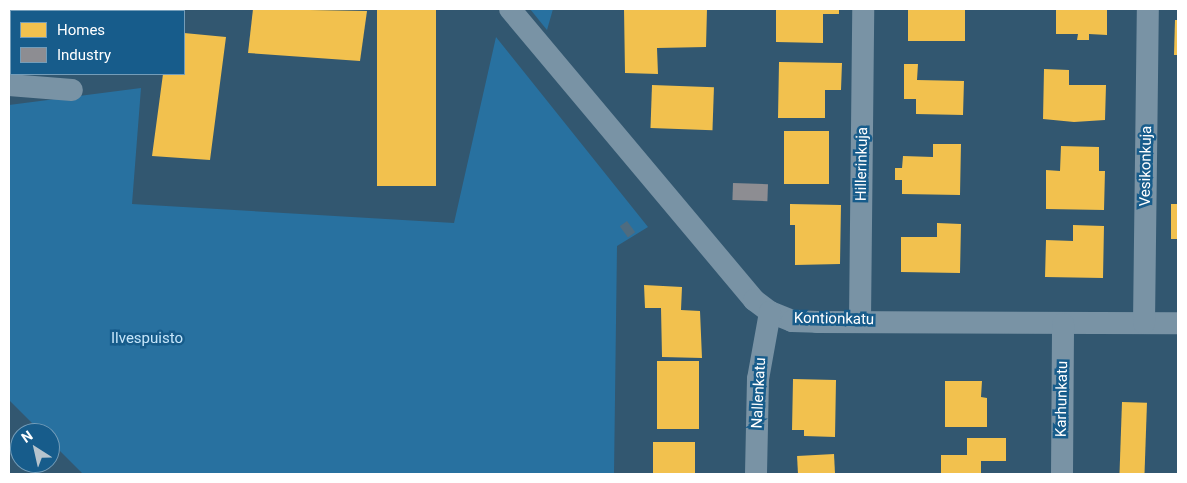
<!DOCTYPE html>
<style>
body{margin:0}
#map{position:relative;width:1187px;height:483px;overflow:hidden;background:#325770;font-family:Roboto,sans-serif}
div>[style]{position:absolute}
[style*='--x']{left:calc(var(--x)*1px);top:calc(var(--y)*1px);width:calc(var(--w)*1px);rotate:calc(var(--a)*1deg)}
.green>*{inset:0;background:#2871a0}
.homes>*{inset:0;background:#f2c14e;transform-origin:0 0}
.industry>*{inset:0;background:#8d8d92;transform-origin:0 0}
.building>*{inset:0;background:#4e6c80;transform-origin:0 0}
.minor>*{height:22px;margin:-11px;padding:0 11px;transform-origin:11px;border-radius:11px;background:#7993a5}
span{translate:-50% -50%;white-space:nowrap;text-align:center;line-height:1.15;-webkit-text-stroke:5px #175c8b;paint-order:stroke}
.street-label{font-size:15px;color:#fff}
.park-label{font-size:15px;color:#c6e6fa}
.frame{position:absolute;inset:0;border:10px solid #fff;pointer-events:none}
.legend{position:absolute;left:10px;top:10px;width:175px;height:65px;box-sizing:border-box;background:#175c8b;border:1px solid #749db9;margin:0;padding:6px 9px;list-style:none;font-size:15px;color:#fff}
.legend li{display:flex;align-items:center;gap:10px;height:25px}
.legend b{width:25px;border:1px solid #749db9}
.north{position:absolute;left:10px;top:423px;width:50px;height:50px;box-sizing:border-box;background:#175c8b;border:1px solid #749db9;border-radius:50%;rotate:325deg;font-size:14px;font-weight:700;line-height:20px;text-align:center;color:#fff}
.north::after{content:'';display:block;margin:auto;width:18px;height:22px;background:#b7c4cd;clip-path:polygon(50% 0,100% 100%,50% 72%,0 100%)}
</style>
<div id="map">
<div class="green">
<div style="clip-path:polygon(530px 9px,553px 9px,547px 30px)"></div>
<div style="clip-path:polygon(496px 37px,648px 227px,617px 246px,614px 474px,83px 474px,50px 441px,50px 433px,42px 433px,9px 400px,9px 105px,141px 88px,132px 204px,454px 223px)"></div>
</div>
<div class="homes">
<div style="clip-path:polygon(253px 9px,367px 11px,360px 61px,248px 53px)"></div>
<div style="left:377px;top:9px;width:59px;height:177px"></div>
<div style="clip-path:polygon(624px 9px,707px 9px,706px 47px,657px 48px,658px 74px,625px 73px)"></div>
<div style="clip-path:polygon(776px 9px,839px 9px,839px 14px,823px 14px,823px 43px,776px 42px)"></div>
<div style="left:908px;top:9px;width:57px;height:32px"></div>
<div style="clip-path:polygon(1056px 9px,1107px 9px,1107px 35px,1089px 34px,1089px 40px,1077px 40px,1078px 34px,1056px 34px)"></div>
<div style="clip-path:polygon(1175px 20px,1178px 20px,1178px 55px,1174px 55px)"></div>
<div style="clip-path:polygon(184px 33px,226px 37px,210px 160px,152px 156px,163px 74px,184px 74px)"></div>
<div style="clip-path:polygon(779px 62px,842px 63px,841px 90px,825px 90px,825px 118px,778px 118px)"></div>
<div style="clip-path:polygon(904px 64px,918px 64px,917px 80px,964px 81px,963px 115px,916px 114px,916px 99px,904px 99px)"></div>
<div style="clip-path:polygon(1044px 69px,1069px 70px,1069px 85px,1106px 85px,1105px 120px,1074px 122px,1043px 119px)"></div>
<div style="left:652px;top:85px;width:62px;height:43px;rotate:2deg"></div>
<div style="left:784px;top:131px;width:45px;height:53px"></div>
<div style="clip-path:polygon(933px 144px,961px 144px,960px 195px,902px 194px,902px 180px,895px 180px,895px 168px,902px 168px,903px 156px,933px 157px)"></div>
<div style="clip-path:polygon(1061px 146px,1099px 147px,1099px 171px,1105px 171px,1104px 210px,1046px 209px,1046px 170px,1060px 171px)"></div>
<div style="clip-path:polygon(790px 204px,841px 205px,840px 264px,795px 265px,795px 225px,790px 225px)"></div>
<div style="left:1171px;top:204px;width:7px;height:35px"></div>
<div style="clip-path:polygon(937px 223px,961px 224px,960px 273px,901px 272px,901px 237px,937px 237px)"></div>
<div style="clip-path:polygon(1073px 225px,1104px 226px,1103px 278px,1045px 277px,1046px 240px,1073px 241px)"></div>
<div style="clip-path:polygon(644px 285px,682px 287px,681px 310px,700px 311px,702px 358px,662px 357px,661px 308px,645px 308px)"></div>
<div style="left:657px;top:361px;width:42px;height:68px"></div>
<div style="clip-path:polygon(793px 379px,836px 380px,835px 437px,804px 436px,804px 430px,792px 430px)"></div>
<div style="clip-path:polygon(945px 381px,982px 381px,981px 397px,987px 398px,987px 427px,945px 427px)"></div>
<div style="left:1122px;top:402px;width:25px;height:72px;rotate:2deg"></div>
<div style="clip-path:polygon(967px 438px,1006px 438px,1006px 461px,981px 461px,981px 474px,941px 474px,941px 455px,967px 455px)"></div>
<div style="left:653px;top:442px;width:42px;height:32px"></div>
<div style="left:834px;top:454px;width:20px;height:37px;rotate:87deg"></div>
</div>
<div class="industry">
<div style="left:733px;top:183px;width:35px;height:17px;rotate:2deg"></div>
</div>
<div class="building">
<div style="left:627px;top:221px;width:14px;height:9px;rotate:54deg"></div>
</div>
<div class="minor">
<div style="--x:510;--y:9;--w:380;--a:50"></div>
<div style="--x:754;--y:300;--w:20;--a:37"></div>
<div style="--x:770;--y:312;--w:24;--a:22"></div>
<div style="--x:792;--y:321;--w:25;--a:2"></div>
<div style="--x:817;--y:322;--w:361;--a:0.2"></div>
<div style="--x:9;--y:85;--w:63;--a:4.5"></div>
<div style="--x:860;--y:320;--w:311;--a:-89.4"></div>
<div style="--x:1144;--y:323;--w:314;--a:-89.3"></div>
<div style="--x:756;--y:474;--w:95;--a:-88.8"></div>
<div style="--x:758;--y:379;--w:68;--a:-79.8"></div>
<div style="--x:1062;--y:474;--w:150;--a:-89.6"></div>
</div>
<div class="street-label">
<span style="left:862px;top:164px;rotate:-89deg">Hillerinkuja</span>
<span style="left:1146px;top:166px;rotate:-89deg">Vesikonkuja</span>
<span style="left:834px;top:319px;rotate:1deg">Kontionkatu</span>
<span style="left:759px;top:393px;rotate:-87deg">Nallenkatu</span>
<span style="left:1062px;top:399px;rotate:-89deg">Karhunkatu</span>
</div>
<div class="park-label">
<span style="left:147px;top:339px">Ilvespuisto</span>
</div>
<div class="frame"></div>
<ul class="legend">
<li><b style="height:14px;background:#f2c14e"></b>Homes</li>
<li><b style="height:14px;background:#8d8d92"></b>Industry</li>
</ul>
<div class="north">N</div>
</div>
